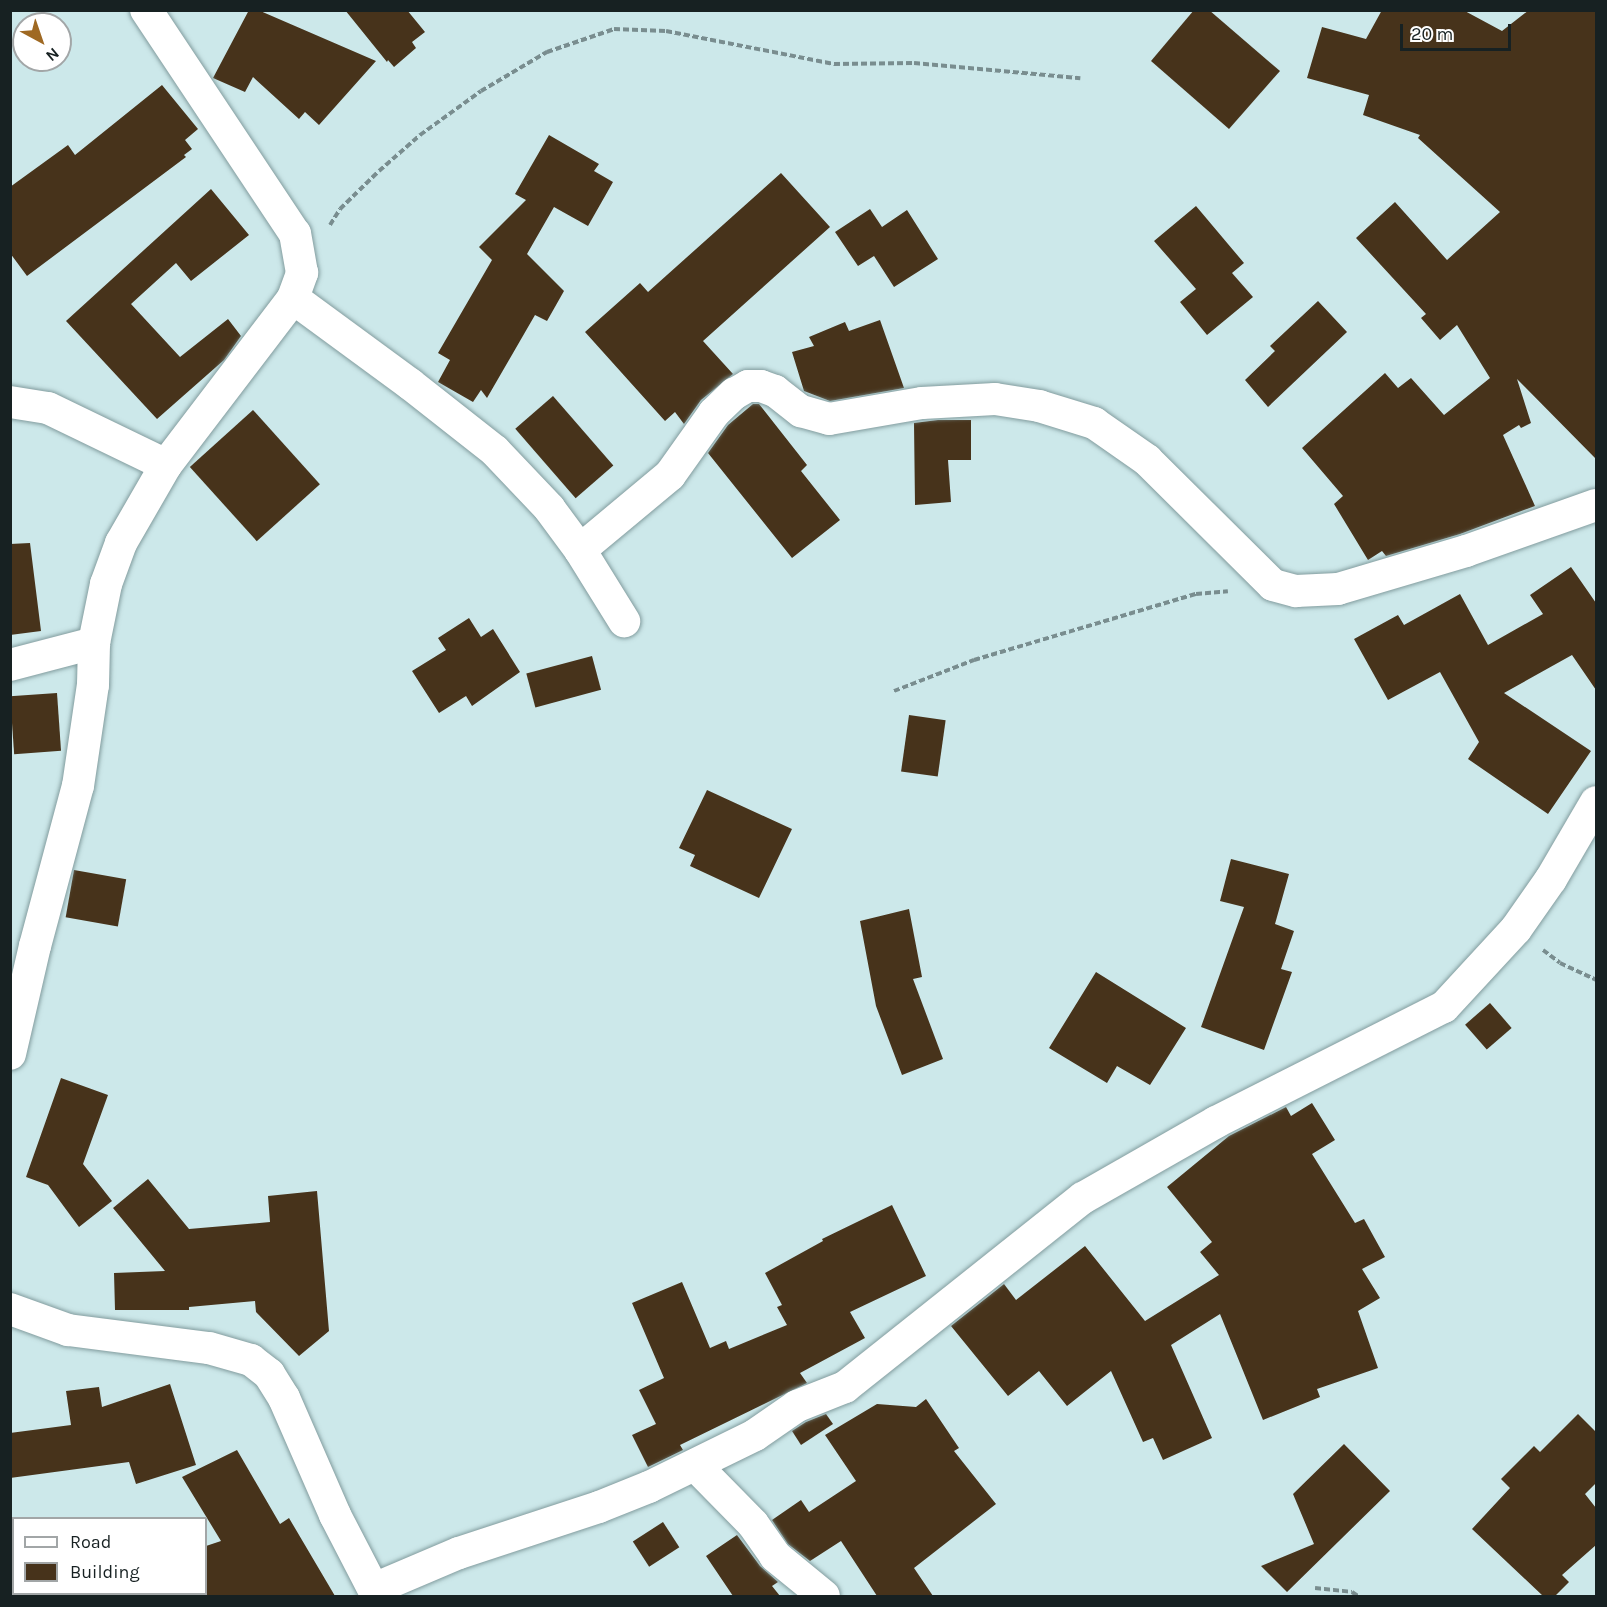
<!DOCTYPE html>
<style>
body{margin:0}
#map{position:relative;width:1607px;height:1607px;overflow:hidden;background:#cce8ea;font-family:Karla,sans-serif}
div>[style]{position:absolute}
[style*='--x']{left:calc(var(--x)*1px);top:calc(var(--y)*1px);width:calc(var(--w)*1px);rotate:calc(var(--a)*1deg)}
.building>*{inset:0;background:#47331b;transform-origin:0 0}
.path>*{height:4px;margin-top:-2px;transform-origin:0;background:repeating-linear-gradient(90deg,#798d8f 0 6px,transparent 0 9px)}
.roads{filter:drop-shadow(0 0 2px #829c9e) drop-shadow(0 0 2px #829c9e)}
.street>*{height:32px;margin:-16px;padding:0 16px;transform-origin:16px;border-radius:16px;background:#fff}
span{translate:-50% -50%;white-space:nowrap;text-align:center;line-height:1.15;-webkit-text-stroke:6px #fff;paint-order:stroke}
.frame{position:absolute;inset:0;border:12px solid #172122;pointer-events:none}
.legend{position:absolute;left:12px;top:1517px;width:195px;height:78px;box-sizing:border-box;background:#fff;border:2px solid #a2a6a7;margin:0;padding:8px 10px;list-style:none;font-size:18px;color:#172122}
.legend li{display:flex;align-items:center;gap:12px;height:30px}
.legend b{width:30px;border:2px solid #a2a6a7}
.north{position:absolute;left:12px;top:12px;width:60px;height:60px;box-sizing:border-box;background:#fff;border:2px solid #a2a6a7;border-radius:50%;rotate:140deg;font-size:16px;font-weight:700;line-height:24px;text-align:center;color:#172122}
.north::after{content:'';display:block;margin:auto;width:21px;height:27px;background:#9f6923;clip-path:polygon(50% 0,100% 100%,50% 72%,0 100%)}
.scale{position:absolute;left:1400px;top:24px;width:111px;height:27px;box-sizing:border-box;border:3px solid #172122;border-top:0;padding-left:8px;font-size:18px;line-height:21px;white-space:nowrap;color:#172122;-webkit-text-stroke:4px #fff;paint-order:stroke}
</style>
<div id="map">
<div class="building">
<div style="clip-path:polygon(249px 10px,258px 10px,376px 61px,319px 125px,305px 112px,299px 119px,253px 77px,245px 92px,213px 78px)"></div>
<div style="clip-path:polygon(345px 10px,407px 10px,425px 32px,412px 42px,416px 48px,394px 67px,388px 60px,387px 62px)"></div>
<div style="clip-path:polygon(1194px 10px,1209px 10px,1280px 71px,1229px 129px,1151px 61px)"></div>
<div style="clip-path:polygon(1382px 10px,1463px 10px,1502px 31px,1529px 10px,1596px 10px,1596px 459px,1517px 379px,1531px 423px,1521px 428px,1519px 425px,1503px 435px,1535px 506px,1460px 534px,1386px 556px,1382px 551px,1368px 560px,1334px 504px,1343px 496px,1302px 448px,1385px 373px,1398px 388px,1411px 378px,1444px 415px,1490px 378px,1457px 325px,1440px 340px,1421px 318px,1426px 314px,1356px 238px,1395px 202px,1447px 260px,1500px 212px,1418px 138px,1420px 135px,1363px 115px,1369px 95px,1307px 78px,1322px 27px,1366px 39px)"></div>
<div style="clip-path:polygon(162px 85px,198px 129px,185px 140px,192px 149px,184px 155px,186px 157px,27px 276px,10px 253px,10px 187px,68px 145px,75px 155px)"></div>
<div style="clip-path:polygon(549px 135px,599px 164px,594px 171px,613px 182px,588px 226px,554px 207px,527px 254px,564px 291px,547px 321px,535px 315px,487px 398px,481px 390px,473px 402px,438px 382px,450px 360px,438px 353px,492px 260px,479px 247px,526px 200px,515px 194px)"></div>
<div style="clip-path:polygon(781px 173px,830px 227px,703px 341px,733px 374px,701px 400px,684px 424px,675px 412px,665px 421px,585px 332px,640px 283px,648px 292px)"></div>
<div style="clip-path:polygon(211px 189px,249px 235px,191px 281px,176px 263px,131px 304px,180px 357px,228px 319px,241px 336px,224px 360px,157px 419px,66px 321px)"></div>
<div style="clip-path:polygon(1196px 206px,1244px 263px,1232px 273px,1253px 297px,1207px 335px,1180px 302px,1196px 289px,1154px 241px)"></div>
<div style="clip-path:polygon(870px 209px,882px 227px,907px 210px,938px 259px,894px 287px,874px 256px,858px 266px,835px 232px)"></div>
<div style="clip-path:polygon(1318px 301px,1347px 332px,1268px 407px,1245px 380px,1275px 351px,1270px 346px)"></div>
<div style="clip-path:polygon(880px 320px,904px 388px,830px 401px,804px 391px,792px 352px,814px 346px,809px 337px,845px 322px,849px 331px)"></div>
<div style="left:553px;top:396px;width:92px;height:50px;rotate:49deg"></div>
<div style="clip-path:polygon(753px 404px,759px 404px,807px 465px,801px 471px,840px 520px,792px 558px,708px 453px,728px 425px)"></div>
<div style="left:253px;top:410px;width:100px;height:85px;rotate:48deg"></div>
<div style="clip-path:polygon(938px 420px,971px 420px,971px 460px,948px 460px,951px 502px,915px 505px,914px 423px)"></div>
<div style="clip-path:polygon(30px 543px,41px 631px,10px 635px,10px 544px)"></div>
<div style="clip-path:polygon(1571px 567px,1596px 603px,1596px 690px,1572px 655px,1504px 693px,1591px 751px,1548px 814px,1468px 759px,1479px 742px,1440px 672px,1388px 700px,1354px 639px,1398px 615px,1404px 625px,1460px 594px,1488px 645px,1543px 614px,1530px 595px)"></div>
<div style="clip-path:polygon(469px 618px,481px 637px,493px 629px,520px 672px,472px 706px,466px 696px,439px 713px,412px 671px,446px 650px,438px 638px)"></div>
<div style="left:592px;top:656px;width:35px;height:68px;rotate:75deg"></div>
<div style="left:57px;top:693px;width:58px;height:47px;rotate:86deg"></div>
<div style="left:909px;top:715px;width:37px;height:57px;rotate:8deg"></div>
<div style="clip-path:polygon(707px 790px,792px 829px,759px 898px,690px 866px,695px 855px,679px 848px)"></div>
<div style="clip-path:polygon(1231px 859px,1289px 874px,1275px 924px,1294px 931px,1281px 969px,1292px 972px,1264px 1050px,1201px 1027px,1244px 907px,1220px 901px)"></div>
<div style="left:74px;top:870px;width:53px;height:48px;rotate:10deg"></div>
<div style="clip-path:polygon(909px 909px,922px 977px,913px 979px,943px 1059px,902px 1075px,876px 1006px,860px 921px)"></div>
<div style="clip-path:polygon(1096px 972px,1186px 1028px,1150px 1085px,1117px 1066px,1107px 1083px,1049px 1048px)"></div>
<div style="left:1490px;top:1003px;width:33px;height:33px;rotate:49deg"></div>
<div style="clip-path:polygon(61px 1078px,108px 1095px,83px 1164px,112px 1201px,79px 1227px,48px 1185px,26px 1177px)"></div>
<div style="clip-path:polygon(1312px 1103px,1335px 1140px,1312px 1154px,1355px 1223px,1364px 1219px,1385px 1257px,1362px 1269px,1380px 1298px,1358px 1311px,1378px 1368px,1317px 1389px,1320px 1397px,1263px 1420px,1220px 1314px,1171px 1345px,1212px 1438px,1163px 1460px,1153px 1438px,1143px 1442px,1111px 1371px,1067px 1406px,1039px 1371px,1008px 1396px,951px 1326px,1004px 1284px,1016px 1300px,1085px 1246px,1145px 1321px,1219px 1275px,1200px 1252px,1212px 1242px,1167px 1187px,1229px 1136px,1286px 1107px,1291px 1116px)"></div>
<div style="clip-path:polygon(148px 1179px,189px 1229px,270px 1222px,268px 1196px,317px 1191px,329px 1331px,299px 1356px,256px 1312px,255px 1301px,189px 1307px,189px 1310px,115px 1310px,114px 1273px,165px 1271px,113px 1208px)"></div>
<div style="clip-path:polygon(892px 1205px,926px 1276px,850px 1312px,865px 1338px,800px 1373px,807px 1383px,680px 1445px,683px 1450px,648px 1467px,632px 1435px,656px 1424px,639px 1390px,664px 1378px,632px 1303px,682px 1282px,710px 1348px,726px 1341px,729px 1349px,787px 1325px,777px 1307px,782px 1305px,765px 1273px,823px 1241px,822px 1239px)"></div>
<div style="clip-path:polygon(170px 1384px,196px 1465px,136px 1484px,129px 1462px,10px 1478px,10px 1433px,71px 1425px,66px 1391px,99px 1387px,102px 1407px)"></div>
<div style="clip-path:polygon(926px 1399px,959px 1448px,954px 1451px,996px 1504px,914px 1568px,933px 1596px,877px 1596px,841px 1541px,810px 1561px,788px 1544px,772px 1520px,801px 1500px,809px 1512px,856px 1481px,825px 1435px,877px 1404px,916px 1407px)"></div>
<div style="clip-path:polygon(826px 1414px,833px 1424px,801px 1445px,792px 1431px,806px 1422px)"></div>
<div style="clip-path:polygon(1578px 1414px,1596px 1432px,1596px 1483px,1585px 1494px,1596px 1508px,1596px 1545px,1562px 1575px,1569px 1582px,1555px 1596px,1543px 1596px,1472px 1529px,1510px 1488px,1501px 1479px,1534px 1446px,1540px 1452px)"></div>
<div style="clip-path:polygon(1344px 1444px,1390px 1491px,1287px 1592px,1261px 1566px,1314px 1544px,1293px 1494px)"></div>
<div style="clip-path:polygon(237px 1450px,280px 1524px,289px 1518px,335px 1596px,206px 1596px,206px 1546px,221px 1541px,182px 1477px)"></div>
<div style="left:663px;top:1522px;width:30px;height:36px;rotate:57deg"></div>
<div style="clip-path:polygon(737px 1535px,760px 1566px,778px 1582px,772px 1586px,780px 1596px,733px 1596px,706px 1556px)"></div>
</div>
<div class="path">
<div style="--x:330;--y:225;--w:19;--a:-58"></div>
<div style="--x:340;--y:209;--w:54;--a:-44.3"></div>
<div style="--x:379;--y:171;--w:55;--a:-41.3"></div>
<div style="--x:420;--y:135;--w:75;--a:-35.8"></div>
<div style="--x:481;--y:91;--w:77;--a:-30.6"></div>
<div style="--x:547;--y:52;--w:71;--a:-18.9"></div>
<div style="--x:614;--y:29;--w:52;--a:2.2"></div>
<div style="--x:666;--y:31;--w:171;--a:11.1"></div>
<div style="--x:834;--y:64;--w:80;--a:-0.7"></div>
<div style="--x:914;--y:63;--w:167;--a:5.2"></div>
<div style="--x:894;--y:691;--w:86;--a:-21.2"></div>
<div style="--x:974;--y:660;--w:232;--a:-16.6"></div>
<div style="--x:1196;--y:594;--w:32;--a:-5"></div>
<div style="--x:1543;--y:950;--w:21;--a:37"></div>
<div style="--x:1560;--y:963;--w:40;--a:25"></div>
<div style="--x:1315;--y:1588;--w:37;--a:6"></div>
<div style="--x:1352;--y:1592;--w:7;--a:34"></div>
</div>
<div class="roads">
<div class="street">
<div style="--x:293;--y:298;--w:145;--a:36.3"></div>
<div style="--x:410;--y:384;--w:108;--a:38.2"></div>
<div style="--x:495;--y:451;--w:79;--a:46.5"></div>
<div style="--x:549;--y:508;--w:52;--a:53.6"></div>
<div style="--x:580;--y:550;--w:84;--a:58.2"></div>
<div style="--x:10;--y:402;--w:38;--a:9"></div>
<div style="--x:48;--y:408;--w:131;--a:25.8"></div>
<div style="--x:580;--y:550;--w:117;--a:-39.8"></div>
<div style="--x:670;--y:475;--w:76;--a:-54.6"></div>
<div style="--x:714;--y:413;--w:28;--a:-44"></div>
<div style="--x:734;--y:394;--w:16;--a:-30"></div>
<div style="--x:748;--y:386;--w:13;--a:0"></div>
<div style="--x:761;--y:386;--w:15;--a:20"></div>
<div style="--x:775;--y:391;--w:33;--a:38"></div>
<div style="--x:801;--y:411;--w:29;--a:16"></div>
<div style="--x:829;--y:419;--w:94;--a:-9.8"></div>
<div style="--x:922;--y:403;--w:73;--a:-3.1"></div>
<div style="--x:995;--y:399;--w:45;--a:9"></div>
<div style="--x:1039;--y:406;--w:58;--a:17.2"></div>
<div style="--x:1094;--y:423;--w:65;--a:34.9"></div>
<div style="--x:1147;--y:460;--w:177;--a:44.8"></div>
<div style="--x:1273;--y:585;--w:24;--a:15"></div>
<div style="--x:1296;--y:591;--w:42;--a:-2.7"></div>
<div style="--x:1338;--y:589;--w:134;--a:-16.5"></div>
<div style="--x:1466;--y:551;--w:138;--a:-19.5"></div>
<div style="--x:10;--y:665;--w:87;--a:-14.7"></div>
<div style="--x:10;--y:1054;--w:111;--a:-77"></div>
<div style="--x:35;--y:946;--w:166;--a:-75"></div>
<div style="--x:78;--y:786;--w:102;--a:-81.6"></div>
<div style="--x:93;--y:685;--w:42;--a:-88.6"></div>
<div style="--x:94;--y:643;--w:60;--a:-78.5"></div>
<div style="--x:106;--y:584;--w:44;--a:-69.9"></div>
<div style="--x:121;--y:543;--w:90;--a:-60"></div>
<div style="--x:166;--y:465;--w:210;--a:-52.7"></div>
<div style="--x:293;--y:298;--w:27;--a:-70"></div>
<div style="--x:302;--y:273;--w:40;--a:-100"></div>
<div style="--x:295;--y:234;--w:269;--a:-123.6"></div>
<div style="--x:10;--y:1309;--w:62;--a:19.9"></div>
<div style="--x:68;--y:1330;--w:142;--a:7.3"></div>
<div style="--x:209;--y:1348;--w:44;--a:15.9"></div>
<div style="--x:251;--y:1360;--w:23;--a:38"></div>
<div style="--x:269;--y:1374;--w:28;--a:58"></div>
<div style="--x:284;--y:1398;--w:128;--a:66.4"></div>
<div style="--x:335;--y:1515;--w:91;--a:62.6"></div>
<div style="--x:696;--y:1466;--w:81;--a:45.5"></div>
<div style="--x:753;--y:1524;--w:39;--a:55"></div>
<div style="--x:775;--y:1556;--w:63;--a:39.2"></div>
<div style="--x:374;--y:1589;--w:92;--a:-23"></div>
<div style="--x:459;--y:1553;--w:147;--a:-18.2"></div>
<div style="--x:599;--y:1507;--w:54;--a:-21.8"></div>
<div style="--x:649;--y:1487;--w:118;--a:-26.1"></div>
<div style="--x:755;--y:1435;--w:51;--a:-34.6"></div>
<div style="--x:797;--y:1406;--w:52;--a:-21.6"></div>
<div style="--x:845;--y:1387;--w:304;--a:-38.5"></div>
<div style="--x:1083;--y:1198;--w:153;--a:-29.7"></div>
<div style="--x:1216;--y:1122;--w:255;--a:-26.8"></div>
<div style="--x:1444;--y:1007;--w:106;--a:-47.3"></div>
<div style="--x:1516;--y:929;--w:61;--a:-55"></div>
<div style="--x:1551;--y:879;--w:89;--a:-59.7"></div>
</div>
</div>
<div class="frame"></div>
<ul class="legend">
<li><b style="height:8px;background:#fff"></b>Road</li>
<li><b style="height:16px;background:#47331b"></b>Building</li>
</ul>
<div class="north">N</div>
<div class="scale">20 m</div>
</div>
